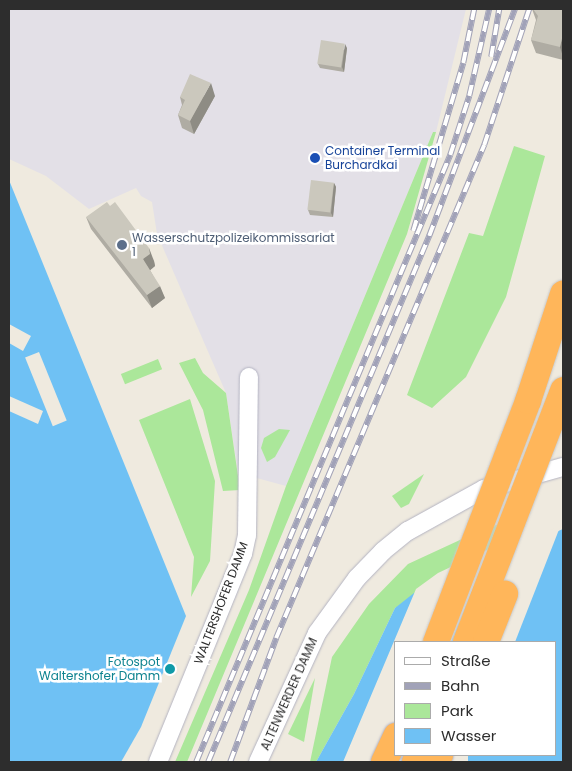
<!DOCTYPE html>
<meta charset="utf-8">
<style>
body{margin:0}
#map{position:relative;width:572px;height:771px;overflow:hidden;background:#efeadf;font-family:Poppins,sans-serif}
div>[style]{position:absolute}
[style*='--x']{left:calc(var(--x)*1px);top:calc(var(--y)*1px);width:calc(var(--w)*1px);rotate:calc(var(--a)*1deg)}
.industrial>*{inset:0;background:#e3e0e7}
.green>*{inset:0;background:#abe79a;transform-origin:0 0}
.water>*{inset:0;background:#6fc1f4}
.pier>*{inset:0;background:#efeadf;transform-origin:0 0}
.roads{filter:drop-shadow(0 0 1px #b3b3c1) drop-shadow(0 0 1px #b3b3c1)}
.minor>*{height:18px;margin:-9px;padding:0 9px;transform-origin:9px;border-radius:9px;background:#fff}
.highway>*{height:26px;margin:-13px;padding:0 13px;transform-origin:13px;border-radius:13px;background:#ffb65a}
.rail>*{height:5.5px;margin-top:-2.75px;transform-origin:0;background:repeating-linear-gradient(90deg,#fff 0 11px,#a1a2b8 0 22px);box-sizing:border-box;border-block:1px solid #a1a2b8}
.bridges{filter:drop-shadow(0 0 1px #c8c8c8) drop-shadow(0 0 1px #c8c8c8)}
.highway-bridge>*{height:26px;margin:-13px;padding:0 13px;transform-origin:13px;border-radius:13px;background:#ffb65a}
.wall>*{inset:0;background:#afaca3}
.shaded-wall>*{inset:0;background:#8e8c84}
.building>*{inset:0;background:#cbc8bd;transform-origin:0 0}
.dots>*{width:14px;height:14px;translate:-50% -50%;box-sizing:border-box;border:2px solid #fff;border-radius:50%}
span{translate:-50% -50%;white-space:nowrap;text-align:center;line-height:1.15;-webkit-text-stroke:5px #fff;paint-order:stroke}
.transit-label{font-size:12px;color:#164399}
.left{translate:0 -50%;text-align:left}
.service-label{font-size:12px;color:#4e5e75}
.street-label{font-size:12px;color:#2d2d2d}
.culture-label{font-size:12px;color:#0d838f}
.right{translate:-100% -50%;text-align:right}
.frame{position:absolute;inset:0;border:10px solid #2d2d2d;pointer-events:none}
.legend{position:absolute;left:394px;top:641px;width:162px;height:115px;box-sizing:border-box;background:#fff;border:1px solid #ababab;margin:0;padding:6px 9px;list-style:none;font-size:15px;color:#2d2d2d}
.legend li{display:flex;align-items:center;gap:10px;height:25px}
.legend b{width:25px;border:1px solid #ababab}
</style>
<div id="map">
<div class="industrial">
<div style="clip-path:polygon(9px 9px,466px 9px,436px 132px,433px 132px,286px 486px,238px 473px,226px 393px,157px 234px,152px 202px,141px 196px,136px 188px,89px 209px,46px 176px,9px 159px)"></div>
</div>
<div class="green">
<div style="clip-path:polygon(433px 132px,436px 132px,407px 234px,187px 762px,175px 762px,249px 590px,286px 486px)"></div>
<div style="clip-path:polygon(514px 146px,545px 156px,506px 297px,466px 377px,432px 408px,407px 395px,469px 233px,483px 236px)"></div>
<div style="clip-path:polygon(195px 358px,203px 373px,226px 393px,240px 490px,223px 491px,203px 410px,179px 363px)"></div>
<div style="left:158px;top:359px;width:11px;height:40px;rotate:68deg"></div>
<div style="clip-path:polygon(190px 399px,215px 481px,210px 561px,191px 597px,194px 557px,139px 420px)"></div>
<div style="clip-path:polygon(279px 429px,290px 430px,275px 457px,267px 462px,261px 448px,264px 438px)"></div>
<div style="clip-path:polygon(424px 474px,409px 504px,401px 508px,392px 496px)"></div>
<div style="clip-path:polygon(514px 521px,507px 545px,395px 608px,354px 694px,316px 762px,310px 762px,332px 657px,369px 604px,408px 564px,488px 527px)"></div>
<div style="clip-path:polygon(315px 678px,312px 696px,304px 742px,288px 734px)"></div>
</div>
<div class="water">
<div style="clip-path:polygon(9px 180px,186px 616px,141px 727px,121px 762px,9px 762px)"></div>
<div style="clip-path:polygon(evenodd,563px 529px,563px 762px,316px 762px,354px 694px,395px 608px,414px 593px,563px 529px,396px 642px,556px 642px,556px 755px,396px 755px,396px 642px)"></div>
</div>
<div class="pier">
<div style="clip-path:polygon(9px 324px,31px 336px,23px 351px,9px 343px)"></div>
<div style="left:39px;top:352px;width:74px;height:15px;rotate:68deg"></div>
<div style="clip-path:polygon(9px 396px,43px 411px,38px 424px,9px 411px)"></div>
<div style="clip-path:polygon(560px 527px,515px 642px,455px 642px,506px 542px)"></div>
<div style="clip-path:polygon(489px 549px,451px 642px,396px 642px,396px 755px,404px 755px,401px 762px,343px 762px,416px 589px,438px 573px)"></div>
<div style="left:408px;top:755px;width:60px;height:8px"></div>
</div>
<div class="roads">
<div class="minor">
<div style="--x:158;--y:762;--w:225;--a:-67.8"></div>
<div style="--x:243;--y:554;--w:19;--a:-78"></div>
<div style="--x:247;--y:535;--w:158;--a:-89.3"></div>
<div style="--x:258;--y:762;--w:142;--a:-65.4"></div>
<div style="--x:317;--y:633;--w:68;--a:-54"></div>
<div style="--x:357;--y:578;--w:37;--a:-46"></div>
<div style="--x:383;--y:551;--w:32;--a:-39"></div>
<div style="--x:408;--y:531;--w:87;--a:-28.9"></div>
<div style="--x:484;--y:489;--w:82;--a:-15.6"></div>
</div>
<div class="highway">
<div style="--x:384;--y:762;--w:29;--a:-65"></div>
<div style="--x:415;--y:762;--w:8;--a:-60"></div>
<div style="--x:436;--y:762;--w:8;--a:-60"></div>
</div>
</div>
<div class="rail">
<div style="--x:491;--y:57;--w:49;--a:-80.5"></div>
<div style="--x:413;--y:231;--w:175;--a:-73.4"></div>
<div style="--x:463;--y:63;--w:55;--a:-78.5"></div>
<div style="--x:196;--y:762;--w:658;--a:-67.29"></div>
<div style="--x:450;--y:155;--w:62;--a:-72.1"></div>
<div style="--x:469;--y:96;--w:89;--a:-77.1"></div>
<div style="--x:208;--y:762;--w:571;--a:-67.21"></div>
<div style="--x:429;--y:236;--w:243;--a:-69.3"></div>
<div style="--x:230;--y:762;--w:132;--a:-69.6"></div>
<div style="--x:276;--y:638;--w:535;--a:-67.12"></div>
<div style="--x:484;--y:145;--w:143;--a:-71.7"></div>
</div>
<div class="bridges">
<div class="highway-bridge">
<div style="--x:436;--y:642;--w:258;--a:-69.1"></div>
<div style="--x:528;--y:401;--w:113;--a:-71.9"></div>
<div style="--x:466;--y:642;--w:270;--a:-68.9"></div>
<div style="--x:486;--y:642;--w:52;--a:-68.4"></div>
</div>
</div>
<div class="wall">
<div style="clip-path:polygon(532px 9px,563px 9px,563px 60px,536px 53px,531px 40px,536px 20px)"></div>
<div style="clip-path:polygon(347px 48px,344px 72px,320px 68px,318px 64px)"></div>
<div style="clip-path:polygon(215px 96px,194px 134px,182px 128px,178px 115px,182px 105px,180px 97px)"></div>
<div style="clip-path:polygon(334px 183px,336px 187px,333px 217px,310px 215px,308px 210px)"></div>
<div style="clip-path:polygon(86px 217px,154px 261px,155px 266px,150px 270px,165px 298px,152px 308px,91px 229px)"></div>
</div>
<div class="shaded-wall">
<div style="clip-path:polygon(563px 34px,563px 57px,560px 47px)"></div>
<div style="clip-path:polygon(345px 44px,347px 48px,344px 72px,342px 67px)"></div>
<div style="clip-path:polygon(211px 83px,215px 96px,194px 134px,190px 121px)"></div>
<div style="clip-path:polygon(334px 183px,336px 187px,333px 217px,331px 213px)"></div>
<div style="clip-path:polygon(149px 248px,154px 261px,155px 266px,148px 272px,143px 259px)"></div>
<div style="clip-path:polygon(160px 286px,165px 298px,152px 308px,147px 295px)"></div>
</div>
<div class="building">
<div style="clip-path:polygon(533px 9px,563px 9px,563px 34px,560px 47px,531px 40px,538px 16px)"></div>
<div style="left:321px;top:40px;width:24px;height:24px;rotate:9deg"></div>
<div style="clip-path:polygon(190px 74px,211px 83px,190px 121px,178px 115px,185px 100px,180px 97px)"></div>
<div style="left:311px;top:180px;width:23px;height:30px;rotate:7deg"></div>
<div style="clip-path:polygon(107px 202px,110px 206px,115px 202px,149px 248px,150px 254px,143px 259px,160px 286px,147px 295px,86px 217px)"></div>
</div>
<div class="dots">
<div style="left:315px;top:158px;background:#1a4fb4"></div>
<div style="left:122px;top:245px;background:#5c6f8a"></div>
<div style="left:170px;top:669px;background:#0f9aa8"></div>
</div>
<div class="transit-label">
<span class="left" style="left:325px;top:158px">Container Terminal<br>Burchardkai</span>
</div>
<div class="service-label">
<span class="left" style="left:132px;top:245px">Wasserschutzpolizeikommissariat<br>1</span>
</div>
<div class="street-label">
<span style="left:221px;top:603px;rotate:-69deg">WALTERSHOFER DAMM</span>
<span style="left:289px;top:694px;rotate:-66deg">ALTENWERDER DAMM</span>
</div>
<div class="culture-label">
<span class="right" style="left:160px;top:669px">Fotospot<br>Waltershofer Damm</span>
</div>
<div class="frame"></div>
<ul class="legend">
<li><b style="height:6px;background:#fff"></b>Straße</li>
<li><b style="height:6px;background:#a1a2b8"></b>Bahn</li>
<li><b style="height:14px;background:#abe79a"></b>Park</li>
<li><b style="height:14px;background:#6fc1f4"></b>Wasser</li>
</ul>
</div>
